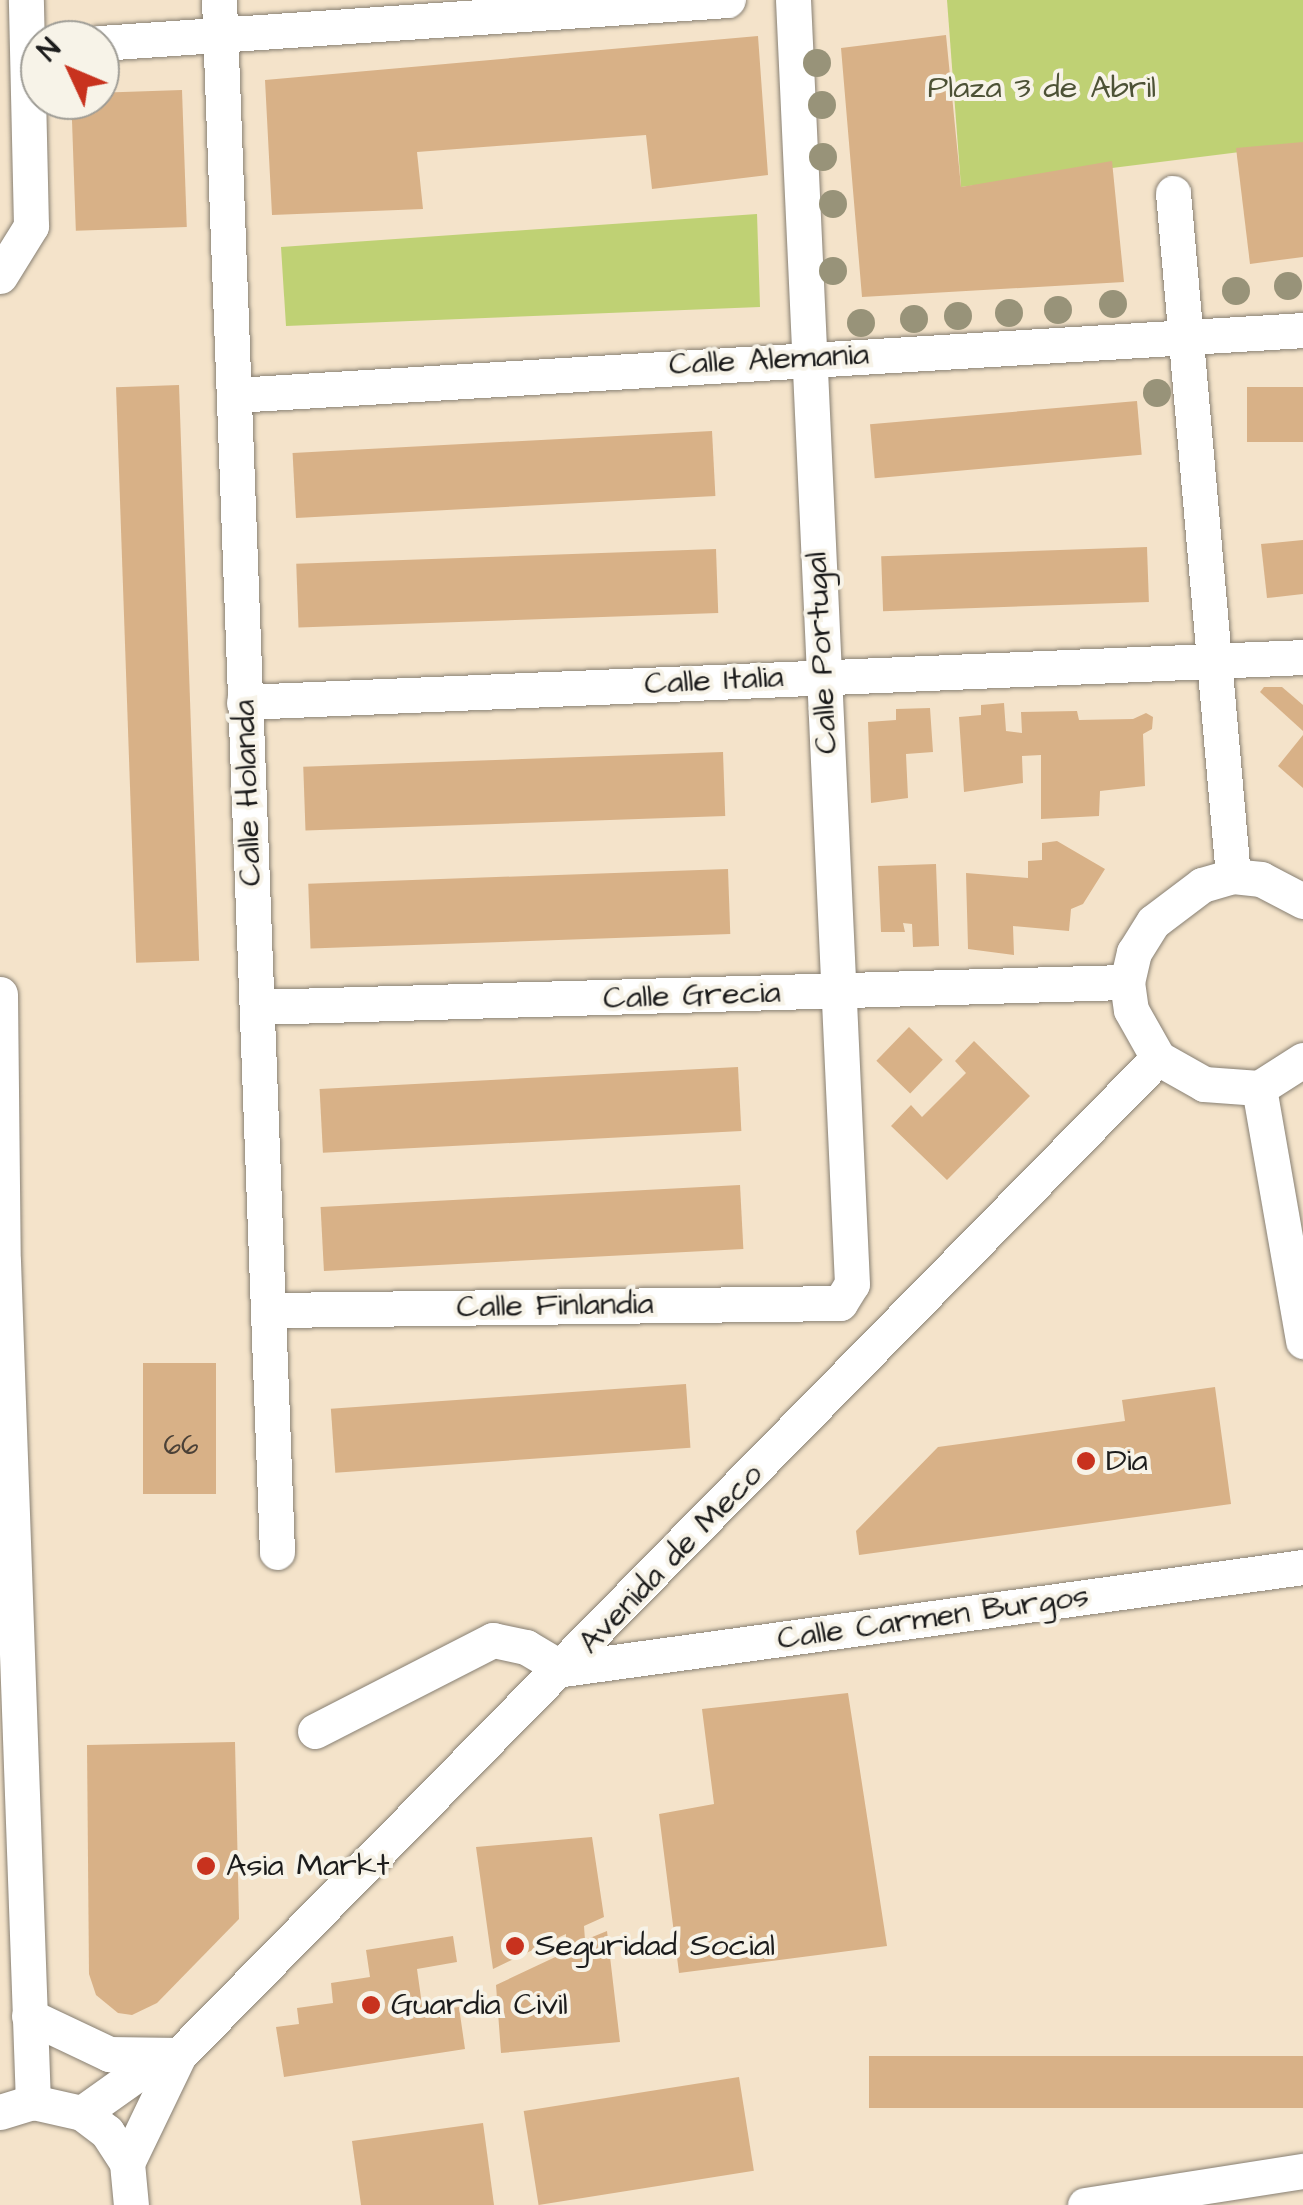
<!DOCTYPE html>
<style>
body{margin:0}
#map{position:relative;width:1303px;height:2205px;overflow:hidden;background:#f4e3ca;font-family:"Architects Daughter",sans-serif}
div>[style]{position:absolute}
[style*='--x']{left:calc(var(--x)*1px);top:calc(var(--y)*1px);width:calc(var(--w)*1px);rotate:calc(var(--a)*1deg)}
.green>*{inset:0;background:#bfd174}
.building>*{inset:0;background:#d8b187;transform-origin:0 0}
.roads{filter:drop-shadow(0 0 2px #888073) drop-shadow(0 0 2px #888073)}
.minor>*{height:35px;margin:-17.5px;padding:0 17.5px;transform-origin:17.5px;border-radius:17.5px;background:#fff}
.trees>*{width:28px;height:28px;margin:-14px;border-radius:50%;background:#989379}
.dots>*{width:28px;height:28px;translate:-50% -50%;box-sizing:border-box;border:5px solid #f7f3e8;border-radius:50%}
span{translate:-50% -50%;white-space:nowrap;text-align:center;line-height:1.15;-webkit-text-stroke:8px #f7f3e8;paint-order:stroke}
.number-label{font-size:28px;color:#4b4137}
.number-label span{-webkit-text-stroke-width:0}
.park-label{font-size:32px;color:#4d5236}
.street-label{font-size:32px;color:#1c1c1c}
.poi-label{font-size:32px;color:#1c1c1c}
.left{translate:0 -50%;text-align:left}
.north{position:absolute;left:20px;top:20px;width:100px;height:100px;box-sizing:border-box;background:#f7f3e8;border:2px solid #9f9d96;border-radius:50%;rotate:314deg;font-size:28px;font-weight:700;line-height:40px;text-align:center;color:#1c1c1c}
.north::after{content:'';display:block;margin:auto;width:35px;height:45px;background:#c8321e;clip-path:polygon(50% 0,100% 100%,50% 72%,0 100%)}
</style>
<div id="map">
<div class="green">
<div style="clip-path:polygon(947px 0,1303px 0,1303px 144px,961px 187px)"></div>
<div style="clip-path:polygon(757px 214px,760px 307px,286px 326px,281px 247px)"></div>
</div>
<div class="building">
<div style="clip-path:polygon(946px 35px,961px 187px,1112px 161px,1124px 282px,862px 297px,841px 48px)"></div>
<div style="clip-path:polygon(758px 36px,768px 175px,652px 189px,646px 135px,417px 152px,423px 209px,272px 215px,265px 80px)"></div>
<div style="left:182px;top:90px;width:137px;height:111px;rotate:88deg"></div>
<div style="clip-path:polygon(1303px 142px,1303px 257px,1250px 264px,1236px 148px)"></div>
<div style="left:179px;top:385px;width:576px;height:63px;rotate:88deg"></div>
<div style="left:1303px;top:387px;width:55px;height:56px;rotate:90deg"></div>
<div style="left:1137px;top:401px;width:54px;height:268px;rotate:85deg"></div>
<div style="left:712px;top:431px;width:65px;height:420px;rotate:87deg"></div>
<div style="clip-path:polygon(1303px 540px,1303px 594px,1267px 598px,1261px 544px)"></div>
<div style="left:1147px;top:547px;width:55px;height:266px;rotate:88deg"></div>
<div style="left:716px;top:549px;width:64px;height:420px;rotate:88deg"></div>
<div style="clip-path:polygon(1264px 687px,1282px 687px,1303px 705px,1303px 731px,1260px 692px)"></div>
<div style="clip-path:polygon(1004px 703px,1006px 731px,1022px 733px,1021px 712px,1077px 711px,1079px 720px,1133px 719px,1146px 713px,1153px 717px,1152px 729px,1143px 734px,1145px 786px,1100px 791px,1099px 816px,1041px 819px,1041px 755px,1022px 756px,1023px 783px,964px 792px,959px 717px,981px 715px,981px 705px)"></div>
<div style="clip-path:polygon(930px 708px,933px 752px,906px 754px,908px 798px,871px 803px,868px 722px,896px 720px,896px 709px)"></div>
<div style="clip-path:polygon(1303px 735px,1303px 788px,1278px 766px)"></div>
<div style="left:723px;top:752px;width:64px;height:420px;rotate:88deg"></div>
<div style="clip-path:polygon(1057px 841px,1105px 869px,1083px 904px,1071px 909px,1069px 931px,1013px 926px,1014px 955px,968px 949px,966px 873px,1028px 878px,1028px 861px,1042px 860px,1042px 843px)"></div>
<div style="clip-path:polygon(936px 864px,939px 946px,913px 947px,912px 924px,903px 923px,905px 932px,881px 932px,878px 866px)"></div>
<div style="left:728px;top:869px;width:65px;height:420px;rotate:88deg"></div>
<div style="left:909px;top:1027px;width:47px;height:47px;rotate:44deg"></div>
<div style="clip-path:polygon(974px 1041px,1030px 1096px,947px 1180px,891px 1126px,911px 1105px,922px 1117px,966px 1073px,955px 1061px)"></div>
<div style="left:738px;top:1067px;width:64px;height:419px;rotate:87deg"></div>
<div style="left:740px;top:1185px;width:64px;height:420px;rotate:87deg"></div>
<div style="left:216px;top:1363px;width:131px;height:73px;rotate:90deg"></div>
<div style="left:686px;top:1384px;width:64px;height:356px;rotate:86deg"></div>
<div style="clip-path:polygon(1215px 1387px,1231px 1504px,859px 1555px,856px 1531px,938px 1447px,1125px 1421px,1122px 1400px)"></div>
<div style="clip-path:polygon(848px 1693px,887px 1946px,679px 1973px,659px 1814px,714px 1804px,702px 1709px)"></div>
<div style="clip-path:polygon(235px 1742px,239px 1919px,157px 2003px,132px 2015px,118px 2013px,96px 1995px,89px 1974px,87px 1745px)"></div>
<div style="clip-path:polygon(592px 1837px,604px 1917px,584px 1926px,585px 1940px,607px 1931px,620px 2042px,501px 2053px,496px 1985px,566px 1952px,566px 1934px,493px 1969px,476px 1847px)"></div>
<div style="clip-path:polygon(453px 1936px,457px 1962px,417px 1969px,423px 2012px,459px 2007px,465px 2049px,284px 2077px,276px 2027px,299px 2024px,297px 2008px,333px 2003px,331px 1983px,370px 1977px,366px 1950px)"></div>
<div style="left:1303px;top:2056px;width:52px;height:434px;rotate:90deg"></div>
<div style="left:739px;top:2077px;width:95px;height:218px;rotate:81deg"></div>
<div style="clip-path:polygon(483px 2123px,494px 2205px,361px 2205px,352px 2141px)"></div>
</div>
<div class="roads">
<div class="minor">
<div style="--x:219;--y:0;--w:1553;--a:87.86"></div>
<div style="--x:100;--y:43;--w:629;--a:-3.92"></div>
<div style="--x:1173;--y:193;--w:686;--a:84.98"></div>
<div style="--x:0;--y:276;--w:59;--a:-58.2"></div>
<div style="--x:31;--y:226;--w:226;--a:-91.3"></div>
<div style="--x:235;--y:395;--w:1070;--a:-3.48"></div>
<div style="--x:244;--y:702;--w:1060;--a:-2.43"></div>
<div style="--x:1303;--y:901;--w:47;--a:-152.4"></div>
<div style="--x:1261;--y:879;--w:28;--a:-174"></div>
<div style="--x:1233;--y:876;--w:32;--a:164"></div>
<div style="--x:1202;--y:885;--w:61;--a:142.9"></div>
<div style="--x:1153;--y:922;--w:36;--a:122"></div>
<div style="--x:1134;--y:952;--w:31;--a:103"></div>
<div style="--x:1127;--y:982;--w:28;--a:82"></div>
<div style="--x:1131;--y:1010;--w:55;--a:60.6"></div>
<div style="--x:1158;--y:1058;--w:53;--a:29.5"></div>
<div style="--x:1204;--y:1084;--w:55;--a:4.2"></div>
<div style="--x:1259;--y:1088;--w:52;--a:-32.5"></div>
<div style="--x:0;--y:994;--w:267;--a:89.4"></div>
<div style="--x:3;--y:1261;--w:842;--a:87.96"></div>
<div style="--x:257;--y:1007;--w:870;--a:-1.65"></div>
<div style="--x:1259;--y:1088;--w:257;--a:80.1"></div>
<div style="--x:271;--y:1310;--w:569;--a:-0.7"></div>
<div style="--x:840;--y:1303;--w:22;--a:-58"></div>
<div style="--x:852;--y:1284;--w:1285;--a:-92.63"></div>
<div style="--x:315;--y:1731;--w:200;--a:-27.1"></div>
<div style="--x:493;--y:1640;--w:34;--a:12"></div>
<div style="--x:526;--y:1647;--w:43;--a:30.7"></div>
<div style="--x:563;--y:1669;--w:747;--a:-7.85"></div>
<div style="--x:29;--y:2016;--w:89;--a:25.4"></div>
<div style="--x:109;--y:2054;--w:70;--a:0.8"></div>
<div style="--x:0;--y:2112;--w:34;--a:-17"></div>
<div style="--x:33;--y:2102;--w:50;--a:12.7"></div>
<div style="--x:82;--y:2113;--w:31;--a:37"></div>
<div style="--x:107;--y:2132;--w:37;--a:57"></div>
<div style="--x:127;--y:2163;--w:42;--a:84.6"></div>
<div style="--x:82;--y:2113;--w:93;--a:-35.4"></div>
<div style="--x:127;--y:2163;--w:120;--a:-64.3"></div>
<div style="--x:179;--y:2055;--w:1397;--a:-45.52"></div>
<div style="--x:1085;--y:2205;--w:221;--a:-8.9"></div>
</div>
</div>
<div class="trees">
<div style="left:817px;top:63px"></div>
<div style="left:822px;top:105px"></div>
<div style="left:823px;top:157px"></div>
<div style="left:833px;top:204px"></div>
<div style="left:833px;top:271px"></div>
<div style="left:1288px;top:286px"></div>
<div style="left:1236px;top:291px"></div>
<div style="left:1113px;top:304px"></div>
<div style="left:1058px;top:310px"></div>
<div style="left:1009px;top:313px"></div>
<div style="left:958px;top:316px"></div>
<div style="left:914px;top:319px"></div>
<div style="left:861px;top:323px"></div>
<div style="left:1157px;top:393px"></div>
</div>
<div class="dots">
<div style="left:1086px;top:1461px;background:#c8321e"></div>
<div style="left:206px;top:1866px;background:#c8321e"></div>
<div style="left:515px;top:1946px;background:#c8321e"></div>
<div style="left:371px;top:2005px;background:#c8321e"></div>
</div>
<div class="number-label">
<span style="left:181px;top:1446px">66</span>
</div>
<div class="park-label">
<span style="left:1042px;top:88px">Plaza 3 de Abril</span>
</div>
<div class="street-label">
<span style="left:769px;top:360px;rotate:-3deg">Calle Alemania</span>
<span style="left:822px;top:653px;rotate:-93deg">Calle Portugal</span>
<span style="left:714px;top:681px;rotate:-3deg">Calle Italia</span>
<span style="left:248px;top:793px;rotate:-92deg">Calle Holanda</span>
<span style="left:692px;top:996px;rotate:-2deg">Calle Grecia</span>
<span style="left:555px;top:1306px;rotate:-1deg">Calle Finlandia</span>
<span style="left:671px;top:1559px;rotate:-46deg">Avenida de Meco</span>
<span style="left:933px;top:1618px;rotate:-8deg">Calle Carmen Burgos</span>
</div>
<div class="poi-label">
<span class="left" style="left:1106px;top:1461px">Dia</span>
<span class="left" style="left:226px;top:1866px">Asia Markt</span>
<span class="left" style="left:535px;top:1946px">Seguridad Social</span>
<span class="left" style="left:391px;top:2005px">Guardia Civil</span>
</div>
<div class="north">N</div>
</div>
